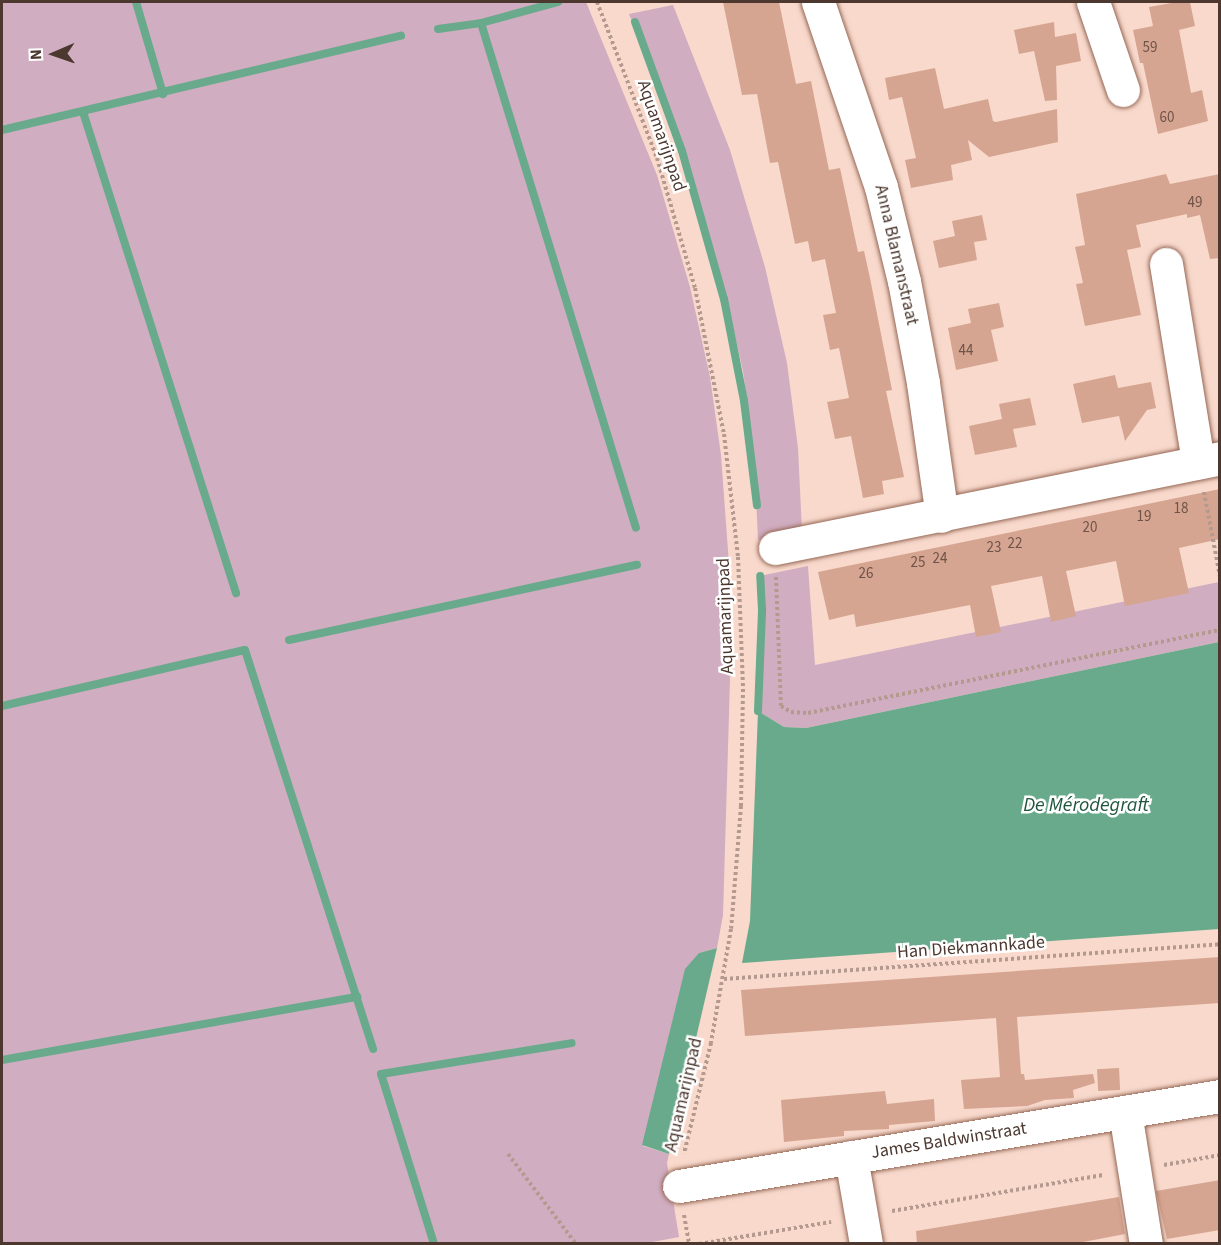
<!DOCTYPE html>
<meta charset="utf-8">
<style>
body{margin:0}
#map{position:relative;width:1221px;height:1245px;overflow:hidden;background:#f8d9cc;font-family:"Source Sans 3",sans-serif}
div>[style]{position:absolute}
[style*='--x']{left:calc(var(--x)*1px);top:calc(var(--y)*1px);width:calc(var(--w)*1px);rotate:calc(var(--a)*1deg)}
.green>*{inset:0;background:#d0adc1}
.water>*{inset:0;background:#68aa8b}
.stream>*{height:8px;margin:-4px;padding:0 4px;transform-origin:4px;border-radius:4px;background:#68aa8b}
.building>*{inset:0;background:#d6a591;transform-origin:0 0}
.path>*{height:4px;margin-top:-2px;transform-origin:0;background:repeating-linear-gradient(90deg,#b49a8e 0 3px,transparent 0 6px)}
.roads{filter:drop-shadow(0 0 2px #956755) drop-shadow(0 0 2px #956755)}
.street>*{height:33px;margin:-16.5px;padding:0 16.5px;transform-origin:16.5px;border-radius:16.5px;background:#fff}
span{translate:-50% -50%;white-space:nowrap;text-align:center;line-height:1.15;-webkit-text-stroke:5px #fff;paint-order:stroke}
.number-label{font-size:15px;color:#6e5348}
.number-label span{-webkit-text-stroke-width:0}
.street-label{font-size:18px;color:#4c382f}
.water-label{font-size:20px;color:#21553f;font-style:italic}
.frame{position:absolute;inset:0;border:3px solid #4c382f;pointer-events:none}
.north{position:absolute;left:24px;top:24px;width:60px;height:60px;-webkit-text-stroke:4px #fff;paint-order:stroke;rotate:268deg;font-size:16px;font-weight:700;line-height:24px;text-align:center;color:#4c382f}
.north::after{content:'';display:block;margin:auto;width:21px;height:27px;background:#4c382f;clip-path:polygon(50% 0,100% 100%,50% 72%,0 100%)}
</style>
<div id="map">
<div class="green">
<div style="clip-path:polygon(2px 2px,586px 2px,657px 175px,690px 287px,710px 377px,721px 455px,730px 578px,732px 613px,723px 915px,717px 948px,699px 953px,643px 1146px,669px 1154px,667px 1163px,679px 1237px,642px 1244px,2px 1244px)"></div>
<div style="clip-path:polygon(673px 5px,730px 150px,765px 267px,787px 363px,798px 448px,802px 531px,758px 540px,754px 452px,743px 371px,722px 279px,688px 164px,629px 14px)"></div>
<div style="clip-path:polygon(808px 566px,815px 665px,1219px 582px,1219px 642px,806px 728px,784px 727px,758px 711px,762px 610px,760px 576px)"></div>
</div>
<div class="water">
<div style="clip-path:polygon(1219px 642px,1219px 929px,742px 963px,750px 921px,758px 711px,784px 727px,806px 728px)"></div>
<div style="clip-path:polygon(717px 948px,669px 1154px,642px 1145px,685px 969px,699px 953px)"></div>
</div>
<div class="stream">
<div style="--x:136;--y:2;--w:96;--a:73.6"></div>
<div style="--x:635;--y:22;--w:137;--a:70"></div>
<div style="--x:682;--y:151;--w:154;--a:74.2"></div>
<div style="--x:724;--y:299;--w:104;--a:78.9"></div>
<div style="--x:744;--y:401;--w:105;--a:82.9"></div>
<div style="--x:481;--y:23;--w:528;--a:72.94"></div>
<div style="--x:438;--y:29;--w:43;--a:-7.9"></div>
<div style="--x:481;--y:23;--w:80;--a:-15.3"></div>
<div style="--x:83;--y:112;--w:505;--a:72.35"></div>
<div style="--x:2;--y:130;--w:410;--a:-13.3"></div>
<div style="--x:289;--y:640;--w:356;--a:-12.2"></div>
<div style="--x:2;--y:706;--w:249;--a:-13"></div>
<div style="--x:245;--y:650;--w:419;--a:72.2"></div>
<div style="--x:758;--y:711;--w:101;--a:-87.7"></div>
<div style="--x:762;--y:610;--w:34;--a:-93"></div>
<div style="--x:2;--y:1060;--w:361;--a:-10.1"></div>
<div style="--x:434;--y:1244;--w:178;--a:-107.3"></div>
<div style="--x:381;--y:1074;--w:193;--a:-9.2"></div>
</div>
<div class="building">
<div style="clip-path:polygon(723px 2px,779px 2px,796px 84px,811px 81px,829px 170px,840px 168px,858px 252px,864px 251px,870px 278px,892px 390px,886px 391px,904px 477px,882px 481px,884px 494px,863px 498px,851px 436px,835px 439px,827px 402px,849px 398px,839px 348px,830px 350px,823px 315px,836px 313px,825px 259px,812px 262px,808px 241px,795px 244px,778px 162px,770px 163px,757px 94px,742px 95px)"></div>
<div style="clip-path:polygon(1177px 2px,1190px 2px,1195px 26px,1179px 30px,1191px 93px,1202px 90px,1208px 121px,1158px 134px,1143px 63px,1140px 63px,1133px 30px,1153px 26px,1149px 7px)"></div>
<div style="clip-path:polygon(1054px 22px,1055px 37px,1076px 33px,1081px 61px,1056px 66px,1057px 100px,1045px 101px,1034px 51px,1019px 54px,1014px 30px)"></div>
<div style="clip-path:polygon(935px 68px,944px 109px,988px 99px,993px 121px,996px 122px,1057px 109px,1058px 142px,989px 157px,968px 140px,972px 160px,951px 165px,953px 180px,911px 188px,905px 160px,916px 158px,902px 97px,889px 100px,885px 78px)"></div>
<div style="clip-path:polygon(1166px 174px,1170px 184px,1220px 174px,1220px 258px,1210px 259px,1200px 215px,1187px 218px,1187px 214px,1136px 225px,1141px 247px,1127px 250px,1141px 315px,1085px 326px,1076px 284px,1083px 283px,1075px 247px,1085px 245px,1076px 194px)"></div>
<div style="clip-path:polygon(982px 215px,987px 240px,974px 242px,977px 260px,939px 268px,933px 241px,955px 236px,952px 221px)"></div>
<div style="clip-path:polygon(999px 303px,1004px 327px,991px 330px,998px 361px,956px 370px,948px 328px,971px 323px,968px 309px)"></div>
<div style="clip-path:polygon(1115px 375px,1118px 388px,1151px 382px,1156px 408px,1147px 410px,1125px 441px,1119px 416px,1082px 423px,1073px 384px)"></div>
<div style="clip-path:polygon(1030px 398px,1036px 425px,1013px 429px,1017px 447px,975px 455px,969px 426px,1002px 419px,999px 404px)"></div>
<div style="clip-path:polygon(1220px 489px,1220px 539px,1179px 548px,1189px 593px,1125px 606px,1116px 561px,1066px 571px,1076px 616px,1051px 622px,1042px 576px,991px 586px,1001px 632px,976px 637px,970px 605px,856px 627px,854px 614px,829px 620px,818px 572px)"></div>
<div style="clip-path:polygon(1220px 957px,1220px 1003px,1017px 1017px,1021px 1074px,1024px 1074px,1025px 1080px,1093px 1074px,1095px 1083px,1073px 1090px,1074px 1098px,1045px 1100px,1027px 1106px,964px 1109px,961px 1080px,1000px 1077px,996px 1018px,745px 1036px,741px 990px)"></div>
<div style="left:1119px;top:1068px;width:22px;height:22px;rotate:87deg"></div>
<div style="clip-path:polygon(885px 1091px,887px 1104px,934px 1099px,935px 1121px,889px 1125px,889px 1129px,844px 1131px,844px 1136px,784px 1142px,781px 1100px)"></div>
<div style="clip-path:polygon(1220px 1180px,1220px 1230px,1167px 1239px,1156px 1191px)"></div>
<div style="clip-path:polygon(1119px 1197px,1125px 1234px,1073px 1244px,917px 1244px,916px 1231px)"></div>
</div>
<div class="path">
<div style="--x:597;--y:2;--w:167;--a:69"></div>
<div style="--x:657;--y:158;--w:135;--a:73.7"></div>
<div style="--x:695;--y:288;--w:149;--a:78.8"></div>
<div style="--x:724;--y:434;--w:124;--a:83.5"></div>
<div style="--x:738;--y:557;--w:132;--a:87.8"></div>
<div style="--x:743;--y:689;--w:117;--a:91"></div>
<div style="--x:741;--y:806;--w:123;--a:94.6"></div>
<div style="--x:731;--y:929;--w:116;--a:100"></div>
<div style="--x:711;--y:1043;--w:114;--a:103.7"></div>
<div style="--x:1204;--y:492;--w:86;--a:79.3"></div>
<div style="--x:776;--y:577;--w:129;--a:87.8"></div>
<div style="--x:781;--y:706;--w:12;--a:31"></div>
<div style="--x:791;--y:712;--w:17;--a:3"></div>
<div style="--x:808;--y:713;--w:420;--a:-11.4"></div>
<div style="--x:724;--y:979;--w:497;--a:-4"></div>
<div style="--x:508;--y:1154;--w:113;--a:52.9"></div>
<div style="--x:1164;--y:1165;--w:57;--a:-10.1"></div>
<div style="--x:892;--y:1211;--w:214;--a:-9.7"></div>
<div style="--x:684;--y:1215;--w:29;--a:80"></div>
<div style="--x:699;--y:1244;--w:134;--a:-9.5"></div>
</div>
<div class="roads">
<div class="street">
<div style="--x:818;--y:2;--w:195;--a:71.2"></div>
<div style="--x:881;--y:187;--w:97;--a:76.3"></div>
<div style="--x:904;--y:281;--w:104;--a:79.4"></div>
<div style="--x:923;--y:383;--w:134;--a:81.9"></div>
<div style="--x:1093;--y:2;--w:93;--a:71.2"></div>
<div style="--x:1166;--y:264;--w:201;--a:80.8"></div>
<div style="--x:775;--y:548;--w:454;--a:-11.4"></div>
<div style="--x:1125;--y:1112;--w:134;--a:81"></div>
<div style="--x:851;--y:1157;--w:88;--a:80.2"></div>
<div style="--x:679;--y:1186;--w:548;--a:-9.45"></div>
</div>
</div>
<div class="number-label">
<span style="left:1150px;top:48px">59</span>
<span style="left:1167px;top:118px">60</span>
<span style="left:1195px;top:203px">49</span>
<span style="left:966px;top:351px">44</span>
<span style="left:1181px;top:509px">18</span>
<span style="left:1144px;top:517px">19</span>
<span style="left:1090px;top:528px">20</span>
<span style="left:1015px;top:544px">22</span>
<span style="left:994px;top:548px">23</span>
<span style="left:940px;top:559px">24</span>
<span style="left:918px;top:563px">25</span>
<span style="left:866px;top:574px">26</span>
</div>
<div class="street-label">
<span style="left:661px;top:136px;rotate:71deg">Aquamarijnpad</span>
<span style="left:896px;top:255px;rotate:77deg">Anna Blamanstraat</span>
<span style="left:726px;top:616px;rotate:-92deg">Aquamarijnpad</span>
<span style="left:971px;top:948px;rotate:-4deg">Han Diekmannkade</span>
<span style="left:684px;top:1095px;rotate:-77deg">Aquamarijnpad</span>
<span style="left:949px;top:1141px;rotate:-9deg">James Baldwinstraat</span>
</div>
<div class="water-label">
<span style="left:1086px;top:805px">De Mérodegraft</span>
</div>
<div class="frame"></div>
<div class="north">N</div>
</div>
